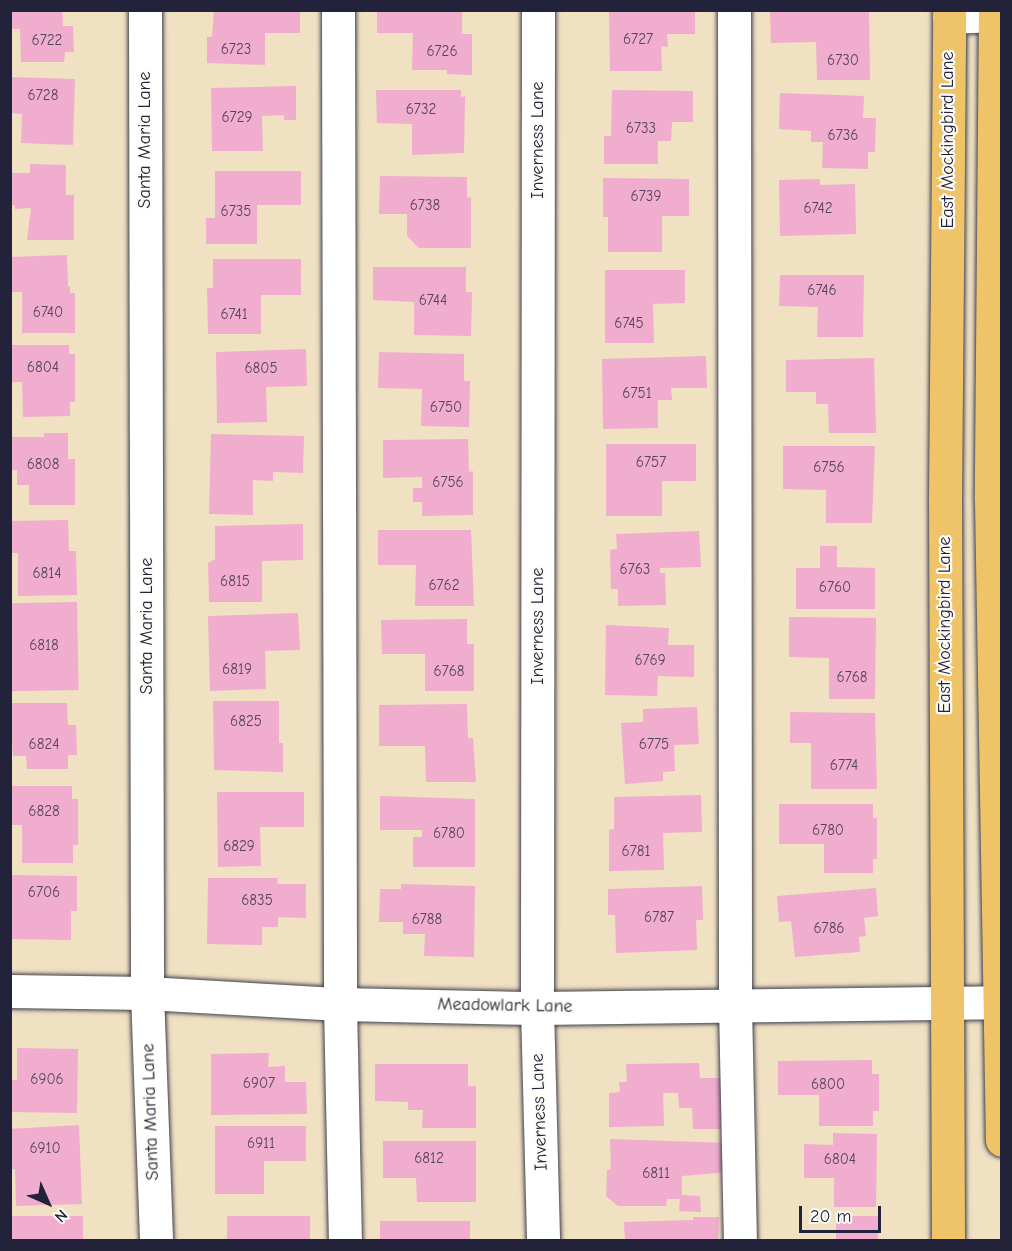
<!DOCTYPE html>
<style>
body{margin:0}
#map{position:relative;width:1012px;height:1251px;overflow:hidden;background:#efe1c2;font-family:"Comic Neue",sans-serif}
div>[style]{position:absolute}
[style*='--x']{left:calc(var(--x)*1px);top:calc(var(--y)*1px);width:calc(var(--w)*1px);rotate:calc(var(--a)*1deg)}
.building>*{inset:0;background:#f0adcd;transform-origin:0 0}
.roads{filter:drop-shadow(0 0 2px #413f4f) drop-shadow(0 0 2px #413f4f)}
.minor>*{height:33px;margin:-16.5px;padding:0 16.5px;transform-origin:16.5px;border-radius:16.5px;background:#fff}
.major>*{height:33px;margin:-16.5px;padding:0 16.5px;transform-origin:16.5px;border-radius:16.5px;background:#efc469}
span{translate:-50% -50%;white-space:nowrap;text-align:center;line-height:1.15;-webkit-text-stroke:4.5px #fdfcf7;paint-order:stroke}
.number-label{font-size:15px;color:#564560}
.number-label span{-webkit-text-stroke-width:0}
.street-label{font-size:18px;color:#22223b}
.frame{position:absolute;inset:0;border:12px solid #22223b;pointer-events:none}
.north{position:absolute;left:18px;top:1173px;width:60px;height:60px;-webkit-text-stroke:4px #fdfcf7;paint-order:stroke;rotate:135deg;font-size:16px;font-weight:700;line-height:24px;text-align:center;color:#22223b}
.north::after{content:'';display:block;margin:auto;width:21px;height:27px;background:#22223b;clip-path:polygon(50% 0,100% 100%,50% 72%,0 100%)}
.scale{position:absolute;left:799px;top:1206px;width:82px;height:27px;box-sizing:border-box;border:3px solid #22223b;border-top:0;padding-left:8px;font-size:18px;line-height:21px;white-space:nowrap;color:#22223b;-webkit-text-stroke:4px #fdfcf7;paint-order:stroke}
</style>
<div id="map">
<div class="building">
<div style="clip-path:polygon(10px 10px,62px 10px,63px 26px,73px 26px,74px 52px,65px 52px,64px 62px,21px 62px,20px 29px,10px 29px)"></div>
<div style="clip-path:polygon(214px 10px,300px 10px,300px 33px,265px 33px,265px 65px,207px 63px,207px 37px,212px 37px)"></div>
<div style="clip-path:polygon(377px 10px,462px 10px,462px 34px,472px 34px,472px 75px,447px 74px,447px 70px,412px 70px,413px 33px,377px 33px)"></div>
<div style="clip-path:polygon(609px 10px,695px 10px,695px 34px,667px 34px,668px 47px,661px 46px,662px 71px,610px 71px)"></div>
<div style="clip-path:polygon(770px 10px,869px 10px,870px 80px,817px 80px,816px 42px,771px 43px)"></div>
<div style="clip-path:polygon(10px 77px,75px 79px,73px 145px,21px 143px,22px 114px,10px 113px)"></div>
<div style="clip-path:polygon(296px 86px,296px 120px,284px 120px,284px 115px,262px 116px,263px 151px,212px 151px,211px 88px)"></div>
<div style="clip-path:polygon(376px 90px,461px 90px,461px 97px,465px 96px,464px 153px,412px 155px,412px 124px,377px 123px)"></div>
<div style="clip-path:polygon(612px 90px,693px 91px,693px 122px,672px 122px,671px 141px,658px 141px,658px 164px,604px 164px,604px 136px,611px 136px)"></div>
<div style="clip-path:polygon(780px 93px,864px 96px,863px 118px,876px 118px,875px 152px,868px 152px,868px 169px,822px 168px,823px 142px,811px 142px,811px 131px,779px 129px)"></div>
<div style="clip-path:polygon(30px 164px,66px 165px,66px 195px,74px 195px,74px 240px,27px 240px,31px 208px,15px 209px,15px 205px,10px 205px,10px 173px,30px 173px)"></div>
<div style="clip-path:polygon(215px 171px,301px 171px,301px 205px,257px 205px,257px 244px,206px 244px,206px 218px,215px 218px)"></div>
<div style="clip-path:polygon(380px 176px,467px 177px,467px 198px,471px 197px,471px 248px,419px 248px,407px 236px,407px 214px,379px 214px)"></div>
<div style="clip-path:polygon(603px 178px,689px 179px,689px 216px,662px 216px,662px 252px,608px 252px,608px 217px,603px 217px)"></div>
<div style="clip-path:polygon(820px 179px,820px 185px,855px 184px,856px 234px,780px 236px,779px 180px)"></div>
<div style="clip-path:polygon(67px 255px,68px 287px,70px 286px,70px 293px,75px 293px,75px 333px,22px 333px,22px 292px,10px 292px,10px 257px)"></div>
<div style="clip-path:polygon(213px 259px,301px 259px,301px 295px,261px 295px,261px 334px,208px 334px,207px 288px,213px 288px)"></div>
<div style="clip-path:polygon(373px 267px,466px 267px,466px 292px,472px 292px,471px 336px,414px 335px,414px 302px,373px 300px)"></div>
<div style="clip-path:polygon(605px 270px,685px 270px,685px 303px,653px 304px,654px 343px,605px 343px)"></div>
<div style="clip-path:polygon(780px 275px,864px 275px,863px 337px,817px 337px,818px 307px,779px 306px)"></div>
<div style="clip-path:polygon(10px 345px,69px 345px,69px 354px,75px 354px,75px 402px,70px 402px,70px 416px,23px 417px,22px 382px,10px 382px)"></div>
<div style="clip-path:polygon(306px 349px,307px 386px,266px 387px,267px 422px,217px 423px,216px 352px)"></div>
<div style="clip-path:polygon(379px 352px,464px 354px,464px 381px,470px 381px,469px 427px,421px 426px,422px 389px,378px 388px)"></div>
<div style="clip-path:polygon(706px 356px,707px 388px,671px 388px,672px 400px,658px 400px,658px 428px,603px 429px,602px 359px)"></div>
<div style="clip-path:polygon(874px 358px,876px 433px,829px 433px,828px 404px,816px 404px,816px 392px,786px 392px,786px 360px)"></div>
<div style="clip-path:polygon(44px 433px,68px 433px,68px 459px,75px 459px,75px 505px,29px 505px,29px 485px,17px 485px,17px 470px,10px 470px,10px 437px,44px 437px)"></div>
<div style="clip-path:polygon(211px 434px,304px 436px,303px 473px,273px 472px,273px 481px,253px 480px,253px 515px,209px 514px)"></div>
<div style="clip-path:polygon(468px 439px,469px 472px,473px 471px,473px 515px,422px 516px,422px 502px,413px 502px,413px 488px,422px 488px,422px 477px,383px 478px,383px 440px)"></div>
<div style="clip-path:polygon(606px 444px,696px 444px,696px 481px,662px 481px,662px 516px,606px 516px)"></div>
<div style="clip-path:polygon(783px 446px,875px 446px,872px 523px,826px 523px,826px 490px,783px 489px)"></div>
<div style="clip-path:polygon(68px 520px,69px 551px,76px 551px,77px 595px,18px 596px,18px 553px,10px 553px,10px 521px)"></div>
<div style="clip-path:polygon(303px 524px,303px 560px,262px 561px,262px 602px,209px 602px,208px 563px,215px 559px,215px 526px)"></div>
<div style="clip-path:polygon(378px 530px,471px 530px,474px 606px,415px 606px,416px 565px,378px 565px)"></div>
<div style="clip-path:polygon(699px 531px,701px 567px,660px 568px,660px 573px,665px 573px,666px 605px,618px 606px,618px 589px,611px 589px,610px 550px,617px 549px,616px 534px)"></div>
<div style="clip-path:polygon(820px 546px,837px 546px,837px 567px,875px 568px,875px 609px,796px 609px,796px 568px,820px 568px)"></div>
<div style="left:77px;top:602px;width:88px;height:67px;rotate:89deg"></div>
<div style="clip-path:polygon(298px 613px,300px 650px,265px 651px,266px 689px,210px 691px,208px 616px)"></div>
<div style="clip-path:polygon(789px 617px,876px 618px,875px 699px,829px 699px,829px 658px,789px 657px)"></div>
<div style="clip-path:polygon(467px 619px,467px 644px,474px 644px,474px 691px,425px 691px,425px 654px,382px 654px,381px 620px)"></div>
<div style="clip-path:polygon(606px 625px,669px 628px,668px 645px,694px 645px,694px 677px,658px 676px,657px 696px,605px 695px)"></div>
<div style="clip-path:polygon(213px 701px,279px 701px,279px 743px,283px 743px,283px 772px,214px 770px)"></div>
<div style="clip-path:polygon(10px 703px,67px 703px,68px 725px,76px 725px,77px 755px,68px 755px,68px 769px,27px 769px,26px 756px,13px 756px)"></div>
<div style="clip-path:polygon(467px 704px,468px 738px,473px 738px,476px 782px,426px 782px,425px 746px,379px 746px,379px 705px)"></div>
<div style="clip-path:polygon(697px 707px,699px 744px,674px 745px,675px 771px,663px 772px,663px 781px,625px 784px,621px 723px,643px 722px,643px 709px)"></div>
<div style="clip-path:polygon(790px 712px,875px 713px,877px 789px,811px 789px,811px 743px,790px 743px)"></div>
<div style="clip-path:polygon(10px 786px,72px 786px,72px 799px,78px 799px,78px 845px,73px 845px,73px 863px,22px 863px,22px 825px,10px 825px)"></div>
<div style="clip-path:polygon(217px 792px,304px 792px,304px 827px,260px 827px,261px 866px,218px 867px)"></div>
<div style="clip-path:polygon(701px 795px,702px 832px,663px 833px,664px 870px,609px 871px,609px 830px,614px 829px,614px 797px)"></div>
<div style="clip-path:polygon(380px 796px,475px 799px,475px 867px,413px 867px,413px 837px,422px 837px,422px 830px,380px 830px)"></div>
<div style="clip-path:polygon(779px 804px,873px 804px,873px 818px,877px 818px,877px 859px,873px 859px,873px 873px,824px 873px,824px 844px,779px 844px)"></div>
<div style="clip-path:polygon(10px 875px,77px 876px,77px 911px,71px 911px,71px 940px,10px 939px)"></div>
<div style="clip-path:polygon(208px 878px,278px 878px,277px 884px,306px 884px,306px 918px,278px 917px,278px 927px,262px 927px,262px 945px,207px 944px)"></div>
<div style="clip-path:polygon(401px 884px,475px 886px,474px 957px,424px 956px,425px 934px,403px 934px,403px 922px,379px 922px,380px 889px,401px 889px)"></div>
<div style="clip-path:polygon(702px 886px,703px 920px,696px 920px,697px 950px,616px 953px,615px 915px,608px 915px,608px 889px)"></div>
<div style="clip-path:polygon(876px 888px,878px 916px,864px 918px,866px 936px,859px 937px,860px 952px,795px 957px,791px 921px,779px 922px,777px 896px)"></div>
<div style="clip-path:polygon(17px 1048px,78px 1049px,77px 1113px,10px 1112px,10px 1080px,17px 1080px)"></div>
<div style="clip-path:polygon(269px 1053px,268px 1067px,285px 1066px,285px 1082px,306px 1082px,307px 1114px,211px 1115px,211px 1054px)"></div>
<div style="clip-path:polygon(872px 1060px,872px 1074px,879px 1074px,879px 1111px,873px 1111px,873px 1126px,819px 1126px,819px 1095px,778px 1095px,778px 1061px)"></div>
<div style="clip-path:polygon(699px 1063px,700px 1078px,727px 1078px,728px 1129px,693px 1129px,692px 1108px,679px 1108px,678px 1093px,663px 1093px,664px 1126px,609px 1127px,609px 1093px,620px 1092px,619px 1082px,627px 1082px,626px 1064px)"></div>
<div style="clip-path:polygon(375px 1064px,468px 1064px,468px 1086px,476px 1086px,476px 1128px,422px 1128px,423px 1110px,408px 1110px,408px 1102px,375px 1101px)"></div>
<div style="clip-path:polygon(79px 1125px,82px 1204px,16px 1206px,15px 1169px,10px 1169px,10px 1129px)"></div>
<div style="clip-path:polygon(215px 1126px,306px 1126px,306px 1161px,264px 1161px,264px 1194px,215px 1194px)"></div>
<div style="clip-path:polygon(833px 1133px,877px 1134px,876px 1207px,834px 1207px,834px 1178px,804px 1178px,804px 1144px,833px 1145px)"></div>
<div style="clip-path:polygon(610px 1139px,729px 1143px,728px 1172px,682px 1176px,682px 1195px,700px 1196px,701px 1212px,679px 1211px,680px 1199px,667px 1199px,666px 1206px,618px 1206px,606px 1196px,607px 1170px,611px 1169px)"></div>
<div style="clip-path:polygon(383px 1141px,476px 1141px,476px 1202px,417px 1202px,416px 1178px,383px 1178px)"></div>
<div style="left:83px;top:1216px;width:24px;height:73px;rotate:90deg"></div>
<div style="left:310px;top:1216px;width:24px;height:83px;rotate:90deg"></div>
<div style="left:878px;top:1216px;width:24px;height:42px;rotate:90deg"></div>
<div style="clip-path:polygon(693px 1217px,719px 1217px,718px 1240px,625px 1240px,624px 1222px,693px 1220px)"></div>
<div style="left:380px;top:1221px;width:90px;height:19px"></div>
</div>
<div class="roads">
<div class="minor">
<div style="--x:145;--y:10;--w:983;--a:89.88"></div>
<div style="--x:147;--y:993;--w:247;--a:87.9"></div>
<div style="--x:338;--y:10;--w:994;--a:89.88"></div>
<div style="--x:340;--y:1004;--w:236;--a:88.8"></div>
<div style="--x:538;--y:10;--w:998;--a:90.06"></div>
<div style="--x:537;--y:1008;--w:232;--a:88.5"></div>
<div style="--x:734;--y:10;--w:995;--a:89.94"></div>
<div style="--x:735;--y:1005;--w:235;--a:88.8"></div>
<div style="--x:949;--y:17;--w:53;--a:-2.2"></div>
<div style="--x:10;--y:991;--w:137;--a:0.8"></div>
<div style="--x:147;--y:993;--w:193;--a:3.3"></div>
<div style="--x:340;--y:1004;--w:197;--a:1.2"></div>
<div style="--x:537;--y:1008;--w:462;--a:-0.7"></div>
</div>
<div class="major">
<div style="--x:995;--y:10;--w:490;--a:90.5"></div>
<div style="--x:991;--y:500;--w:640;--a:89.02"></div>
<div style="--x:948;--y:1240;--w:740;--a:-90.23"></div>
<div style="--x:945;--y:500;--w:490;--a:-89.5"></div>
</div>
</div>
<div class="number-label">
<span style="left:638px;top:40px">6727</span>
<span style="left:47px;top:41px">6722</span>
<span style="left:236px;top:50px">6723</span>
<span style="left:442px;top:52px">6726</span>
<span style="left:843px;top:61px">6730</span>
<span style="left:43px;top:96px">6728</span>
<span style="left:421px;top:110px">6732</span>
<span style="left:237px;top:118px">6729</span>
<span style="left:641px;top:129px">6733</span>
<span style="left:843px;top:136px">6736</span>
<span style="left:646px;top:197px">6739</span>
<span style="left:425px;top:206px">6738</span>
<span style="left:818px;top:209px">6742</span>
<span style="left:236px;top:212px">6735</span>
<span style="left:822px;top:291px">6746</span>
<span style="left:433px;top:301px">6744</span>
<span style="left:48px;top:313px">6740</span>
<span style="left:234px;top:315px">6741</span>
<span style="left:629px;top:324px">6745</span>
<span style="left:43px;top:368px">6804</span>
<span style="left:261px;top:369px">6805</span>
<span style="left:637px;top:394px">6751</span>
<span style="left:446px;top:408px">6750</span>
<span style="left:651px;top:463px">6757</span>
<span style="left:43px;top:465px">6808</span>
<span style="left:829px;top:468px">6756</span>
<span style="left:448px;top:483px">6756</span>
<span style="left:635px;top:570px">6763</span>
<span style="left:47px;top:574px">6814</span>
<span style="left:235px;top:582px">6815</span>
<span style="left:444px;top:586px">6762</span>
<span style="left:835px;top:588px">6760</span>
<span style="left:44px;top:646px">6818</span>
<span style="left:650px;top:661px">6769</span>
<span style="left:237px;top:670px">6819</span>
<span style="left:449px;top:672px">6768</span>
<span style="left:852px;top:678px">6768</span>
<span style="left:246px;top:722px">6825</span>
<span style="left:44px;top:745px">6824</span>
<span style="left:654px;top:745px">6775</span>
<span style="left:844px;top:766px">6774</span>
<span style="left:44px;top:812px">6828</span>
<span style="left:828px;top:831px">6780</span>
<span style="left:449px;top:834px">6780</span>
<span style="left:239px;top:847px">6829</span>
<span style="left:636px;top:852px">6781</span>
<span style="left:44px;top:893px">6706</span>
<span style="left:257px;top:901px">6835</span>
<span style="left:659px;top:918px">6787</span>
<span style="left:427px;top:920px">6788</span>
<span style="left:829px;top:929px">6786</span>
<span style="left:47px;top:1080px">6906</span>
<span style="left:259px;top:1084px">6907</span>
<span style="left:828px;top:1085px">6800</span>
<span style="left:261px;top:1144px">6911</span>
<span style="left:45px;top:1149px">6910</span>
<span style="left:429px;top:1159px">6812</span>
<span style="left:840px;top:1160px">6804</span>
<span style="left:656px;top:1174px">6811</span>
</div>
<div class="street-label">
<span style="left:145px;top:140px;rotate:-90deg">Santa Maria Lane</span>
<span style="left:538px;top:140px;rotate:-90deg">Inverness Lane</span>
<span style="left:948px;top:140px;rotate:-90deg">East Mockingbird Lane</span>
<span style="left:945px;top:625px;rotate:-90deg">East Mockingbird Lane</span>
<span style="left:147px;top:626px;rotate:-90deg">Santa Maria Lane</span>
<span style="left:538px;top:626px;rotate:-90deg">Inverness Lane</span>
<span style="left:505px;top:1006px;rotate:1deg">Meadowlark Lane</span>
<span style="left:151px;top:1112px;rotate:-92deg">Santa Maria Lane</span>
<span style="left:540px;top:1112px;rotate:-92deg">Inverness Lane</span>
</div>
<div class="frame"></div>
<div class="north">N</div>
<div class="scale">20 m</div>
</div>
